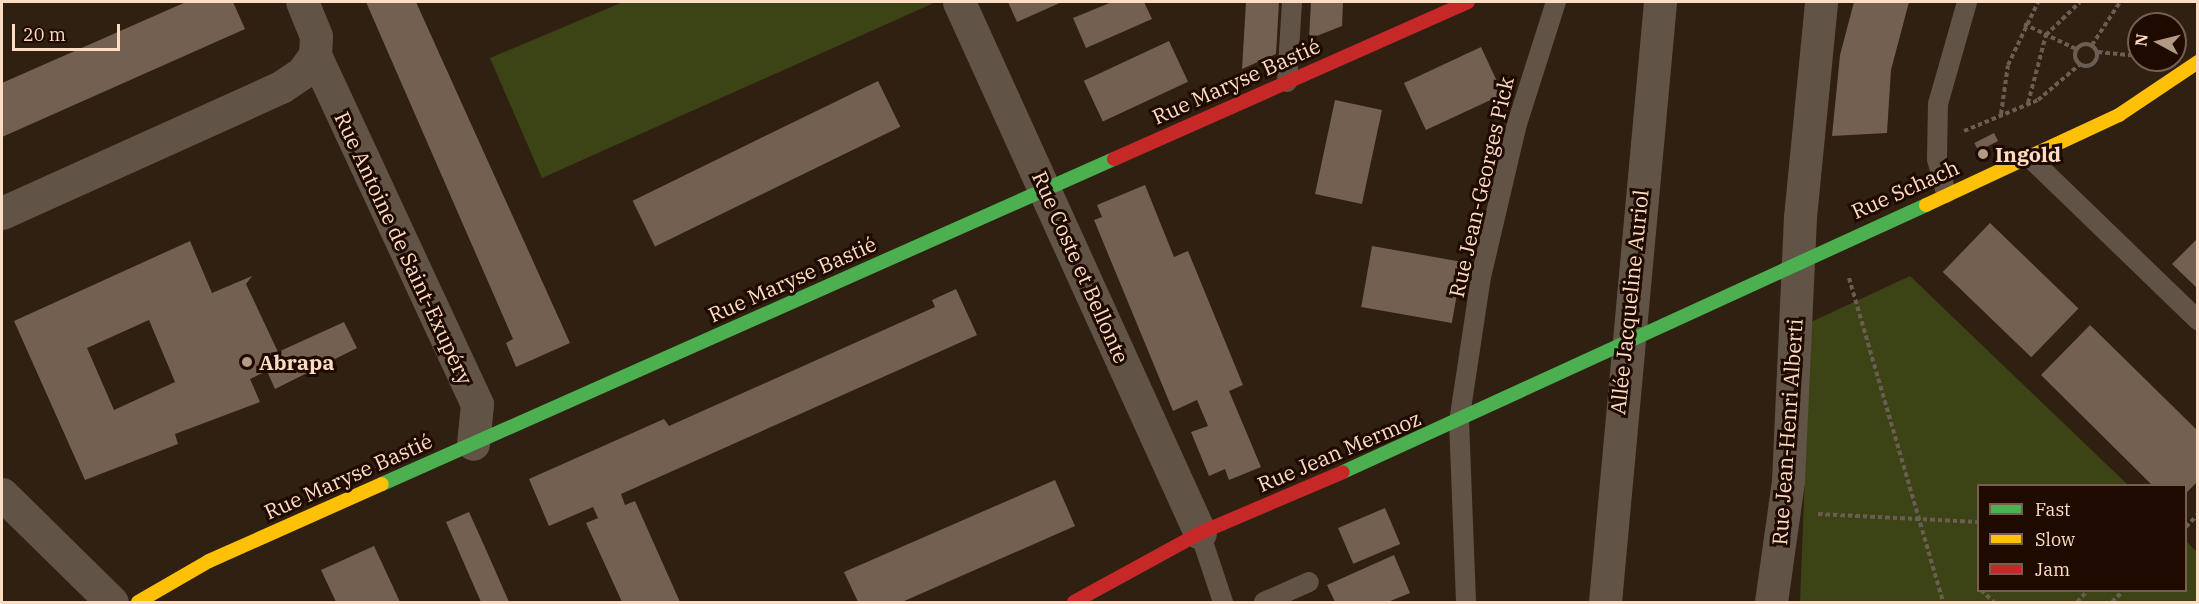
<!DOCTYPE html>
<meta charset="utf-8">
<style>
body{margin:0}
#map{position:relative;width:2199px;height:604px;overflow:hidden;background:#2f2012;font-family:"IBM Plex Serif",serif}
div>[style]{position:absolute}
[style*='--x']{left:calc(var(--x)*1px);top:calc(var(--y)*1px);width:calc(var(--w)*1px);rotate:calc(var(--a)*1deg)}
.green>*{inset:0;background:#3c4315}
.building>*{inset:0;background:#736050;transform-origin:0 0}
.path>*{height:4px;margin-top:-2px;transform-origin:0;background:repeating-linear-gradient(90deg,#6a5e53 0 4.5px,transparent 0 7.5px)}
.path>.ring{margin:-2px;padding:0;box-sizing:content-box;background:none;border:4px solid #6a5e53;border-radius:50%}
.lane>*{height:20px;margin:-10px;padding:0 10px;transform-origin:10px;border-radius:10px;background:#625347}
.street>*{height:33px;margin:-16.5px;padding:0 16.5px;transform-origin:16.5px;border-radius:16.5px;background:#625347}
.fast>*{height:14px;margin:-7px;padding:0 7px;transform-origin:7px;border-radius:7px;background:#4caf50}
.slow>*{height:14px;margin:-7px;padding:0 7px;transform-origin:7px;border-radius:7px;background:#ffc107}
.jam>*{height:14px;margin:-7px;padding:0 7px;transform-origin:7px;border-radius:7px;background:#c62828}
.dots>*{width:16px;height:16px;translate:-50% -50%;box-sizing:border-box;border:3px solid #1f0a00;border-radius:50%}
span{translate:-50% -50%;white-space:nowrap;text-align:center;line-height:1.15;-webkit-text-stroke:6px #1f0a00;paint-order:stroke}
.street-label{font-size:21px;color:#fcdcc3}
.poi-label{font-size:21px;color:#fcdcc3;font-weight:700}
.left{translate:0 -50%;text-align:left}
.frame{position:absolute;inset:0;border:3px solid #fcdcc3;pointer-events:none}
.legend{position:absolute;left:1977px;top:484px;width:210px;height:108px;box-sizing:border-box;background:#1f0a00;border:2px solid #775e4e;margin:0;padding:8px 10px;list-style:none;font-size:18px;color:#fcdcc3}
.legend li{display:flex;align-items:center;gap:12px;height:30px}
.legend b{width:30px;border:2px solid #775e4e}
.north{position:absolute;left:2127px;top:12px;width:60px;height:60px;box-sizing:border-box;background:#1f0a00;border:2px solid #775e4e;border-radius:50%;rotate:277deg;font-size:16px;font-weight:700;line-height:24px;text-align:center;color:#fcdcc3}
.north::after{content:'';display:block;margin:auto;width:21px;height:27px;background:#b49a85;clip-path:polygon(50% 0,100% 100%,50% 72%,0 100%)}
.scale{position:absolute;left:12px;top:24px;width:108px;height:27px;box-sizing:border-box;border:3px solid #fcdcc3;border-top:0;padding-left:8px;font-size:18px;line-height:21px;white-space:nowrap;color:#fcdcc3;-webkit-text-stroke:4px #1f0a00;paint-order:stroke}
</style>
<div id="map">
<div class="green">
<div style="clip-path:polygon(623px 2px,936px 2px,542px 178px,490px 58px)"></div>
<div style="clip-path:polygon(1910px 276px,2128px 485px,1978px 486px,1978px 590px,2186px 590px,2186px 541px,2197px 552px,2197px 602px,1800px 602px,1811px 322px)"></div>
</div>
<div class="building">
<div style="clip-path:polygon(186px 2px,233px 2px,245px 29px,2px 137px,2px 83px)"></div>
<div style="clip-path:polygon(366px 2px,416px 2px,570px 343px,516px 367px,506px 343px,513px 339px)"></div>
<div style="clip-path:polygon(1008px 2px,1062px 2px,1017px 22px)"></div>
<div style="clip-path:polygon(1112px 2px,1144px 2px,1152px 19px,1086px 48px,1073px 18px)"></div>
<div style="clip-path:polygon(1246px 2px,1279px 2px,1276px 54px,1242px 69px)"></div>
<div style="clip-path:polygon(1311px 2px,1343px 2px,1342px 26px,1309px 39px)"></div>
<div style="clip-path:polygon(1854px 2px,1909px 2px,1891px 70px,1887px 133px,1832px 136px,1840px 55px)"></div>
<div style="left:1169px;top:41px;width:45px;height:94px;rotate:65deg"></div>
<div style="left:1481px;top:47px;width:52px;height:85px;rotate:65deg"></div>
<div style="left:878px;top:81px;width:51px;height:273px;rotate:64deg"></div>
<div style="left:1335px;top:100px;width:48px;height:96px;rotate:12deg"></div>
<div style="left:1994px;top:133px;width:9px;height:22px;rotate:63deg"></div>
<div style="clip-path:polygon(1145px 185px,1174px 257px,1188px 251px,1243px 385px,1229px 391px,1261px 467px,1229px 480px,1225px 469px,1209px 476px,1191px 432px,1208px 426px,1197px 400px,1173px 411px,1094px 220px,1102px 217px,1097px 205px)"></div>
<div style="left:1990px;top:223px;width:123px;height:68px;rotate:44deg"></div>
<div style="clip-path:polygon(2198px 238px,2198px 289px,2172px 264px)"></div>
<div style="clip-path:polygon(evenodd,190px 241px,212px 293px,252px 276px,246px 284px,278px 352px,344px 322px,357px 348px,275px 389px,267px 371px,250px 379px,260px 402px,175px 434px,178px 444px,85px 480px,14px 321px,190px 241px,149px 320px,175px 382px,114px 410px,87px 348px,149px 320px)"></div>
<div style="left:1372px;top:246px;width:92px;height:62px;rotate:10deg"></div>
<div style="clip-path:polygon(956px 289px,977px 335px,621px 494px,625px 505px,635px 501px,680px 602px,622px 602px,586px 523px,598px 518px,593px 507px,549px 526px,529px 479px,664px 419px,669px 426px,935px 307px,932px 300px)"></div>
<div style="clip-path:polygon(2090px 325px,2198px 431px,2198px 481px,2186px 493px,2186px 486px,2153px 486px,2041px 375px)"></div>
<div style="clip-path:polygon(1055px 480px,1075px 526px,902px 602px,858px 602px,844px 572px)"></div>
<div style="left:1385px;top:508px;width:39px;height:51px;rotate:67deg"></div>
<div style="clip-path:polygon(469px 512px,487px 552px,509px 602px,481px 602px,470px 577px,446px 522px)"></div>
<div style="clip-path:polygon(374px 546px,400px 602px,336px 602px,321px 570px)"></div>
<div style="clip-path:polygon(1394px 555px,1410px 593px,1388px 602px,1335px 602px,1327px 585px)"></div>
</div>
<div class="path">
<div style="--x:2024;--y:24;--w:58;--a:25.7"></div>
<div class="ring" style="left:2075px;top:44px;width:18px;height:18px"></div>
<div style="--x:2092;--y:45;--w:51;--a:-56.9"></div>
<div style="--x:2098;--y:52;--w:41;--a:5.6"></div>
<div style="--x:2028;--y:103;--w:70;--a:-75.2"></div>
<div style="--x:2046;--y:35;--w:47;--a:-44.1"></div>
<div style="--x:2001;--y:114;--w:49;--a:-81.9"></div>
<div style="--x:2008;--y:65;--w:70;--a:-64.5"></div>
<div style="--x:1964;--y:131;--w:80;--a:-22.7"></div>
<div style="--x:2038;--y:100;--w:54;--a:-40.5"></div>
<div style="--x:1849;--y:278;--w:337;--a:73.8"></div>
<div style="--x:2080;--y:486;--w:1;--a:0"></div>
<div style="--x:1818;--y:514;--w:160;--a:2.9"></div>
<div style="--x:2186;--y:527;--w:18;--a:-47"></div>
<div style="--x:1981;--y:590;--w:18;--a:43"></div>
<div style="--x:2077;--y:602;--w:16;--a:-47"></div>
<div style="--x:2112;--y:602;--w:17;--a:-45"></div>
</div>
<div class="lane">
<div style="--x:1287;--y:82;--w:80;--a:-86.4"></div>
<div style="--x:2029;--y:157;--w:235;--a:44"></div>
<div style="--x:1946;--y:193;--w:35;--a:-105"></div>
<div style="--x:1937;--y:159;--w:55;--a:-89"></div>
<div style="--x:1938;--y:104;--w:106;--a:-74.1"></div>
<div style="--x:1200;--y:533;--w:73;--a:71.6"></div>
<div style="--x:1264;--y:602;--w:49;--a:-24"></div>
<div style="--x:1466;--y:602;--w:180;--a:-92.2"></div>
<div style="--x:1459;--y:422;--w:147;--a:-81.4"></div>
<div style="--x:1481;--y:277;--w:157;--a:-76.8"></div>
<div style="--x:1517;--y:124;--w:128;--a:-72.3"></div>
</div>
<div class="street">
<div style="--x:959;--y:2;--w:583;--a:65.59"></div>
<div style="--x:315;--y:55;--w:385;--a:65.1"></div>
<div style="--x:477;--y:404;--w:40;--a:95.7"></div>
<div style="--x:2;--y:213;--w:306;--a:-24.3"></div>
<div style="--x:281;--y:87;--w:25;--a:-34"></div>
<div style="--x:302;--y:73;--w:22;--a:-54"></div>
<div style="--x:315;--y:55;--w:19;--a:-87"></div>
<div style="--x:316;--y:36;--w:37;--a:-112"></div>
<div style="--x:2;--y:494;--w:154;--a:44.5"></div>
<div style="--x:1605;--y:602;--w:603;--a:-84.76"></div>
<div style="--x:1771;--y:602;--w:122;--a:-82"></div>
<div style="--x:1788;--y:481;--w:264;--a:-87.4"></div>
<div style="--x:1800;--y:217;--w:216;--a:-84.4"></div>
</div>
<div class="fast">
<div style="--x:1343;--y:472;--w:641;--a:-24.61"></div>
<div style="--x:382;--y:484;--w:801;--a:-23.94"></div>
</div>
<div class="slow">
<div style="--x:1926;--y:205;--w:213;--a:-25"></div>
<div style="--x:2119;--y:115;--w:95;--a:-33.9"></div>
<div style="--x:138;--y:602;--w:82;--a:-30"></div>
<div style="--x:209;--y:561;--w:189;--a:-24"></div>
</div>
<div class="jam">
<div style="--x:1114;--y:159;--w:387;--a:-23.9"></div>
<div style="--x:1074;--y:602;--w:144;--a:-28.7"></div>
<div style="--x:1200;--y:533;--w:155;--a:-23.1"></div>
</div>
<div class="dots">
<div style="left:1983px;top:154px;background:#b49a85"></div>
<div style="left:247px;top:362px;background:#b49a85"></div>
</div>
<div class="street-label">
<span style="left:1236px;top:81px;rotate:-24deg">Rue Maryse Bastié</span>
<span style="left:1481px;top:187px;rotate:-77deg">Rue Jean-Georges Pick</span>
<span style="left:1905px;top:189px;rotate:-24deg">Rue Schach</span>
<span style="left:404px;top:248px;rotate:65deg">Rue Antoine de Saint-Exupéry</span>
<span style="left:1081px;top:267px;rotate:66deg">Rue Coste et Bellonte</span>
<span style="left:792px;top:279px;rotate:-24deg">Rue Maryse Bastié</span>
<span style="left:1629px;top:302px;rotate:-84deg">Allée Jacqueline Auriol</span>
<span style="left:1787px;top:432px;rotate:-86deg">Rue Jean-Henri Alberti</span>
<span style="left:1339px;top:451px;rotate:-23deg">Rue Jean Mermoz</span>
<span style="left:348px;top:476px;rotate:-24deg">Rue Maryse Bastié</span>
</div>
<div class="poi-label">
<span class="left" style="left:1995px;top:154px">Ingold</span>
<span class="left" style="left:259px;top:362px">Abrapa</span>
</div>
<div class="frame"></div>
<ul class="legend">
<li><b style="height:8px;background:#4caf50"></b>Fast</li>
<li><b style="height:8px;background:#ffc107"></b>Slow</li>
<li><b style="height:8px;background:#c62828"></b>Jam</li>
</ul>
<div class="north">N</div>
<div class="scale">20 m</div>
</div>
